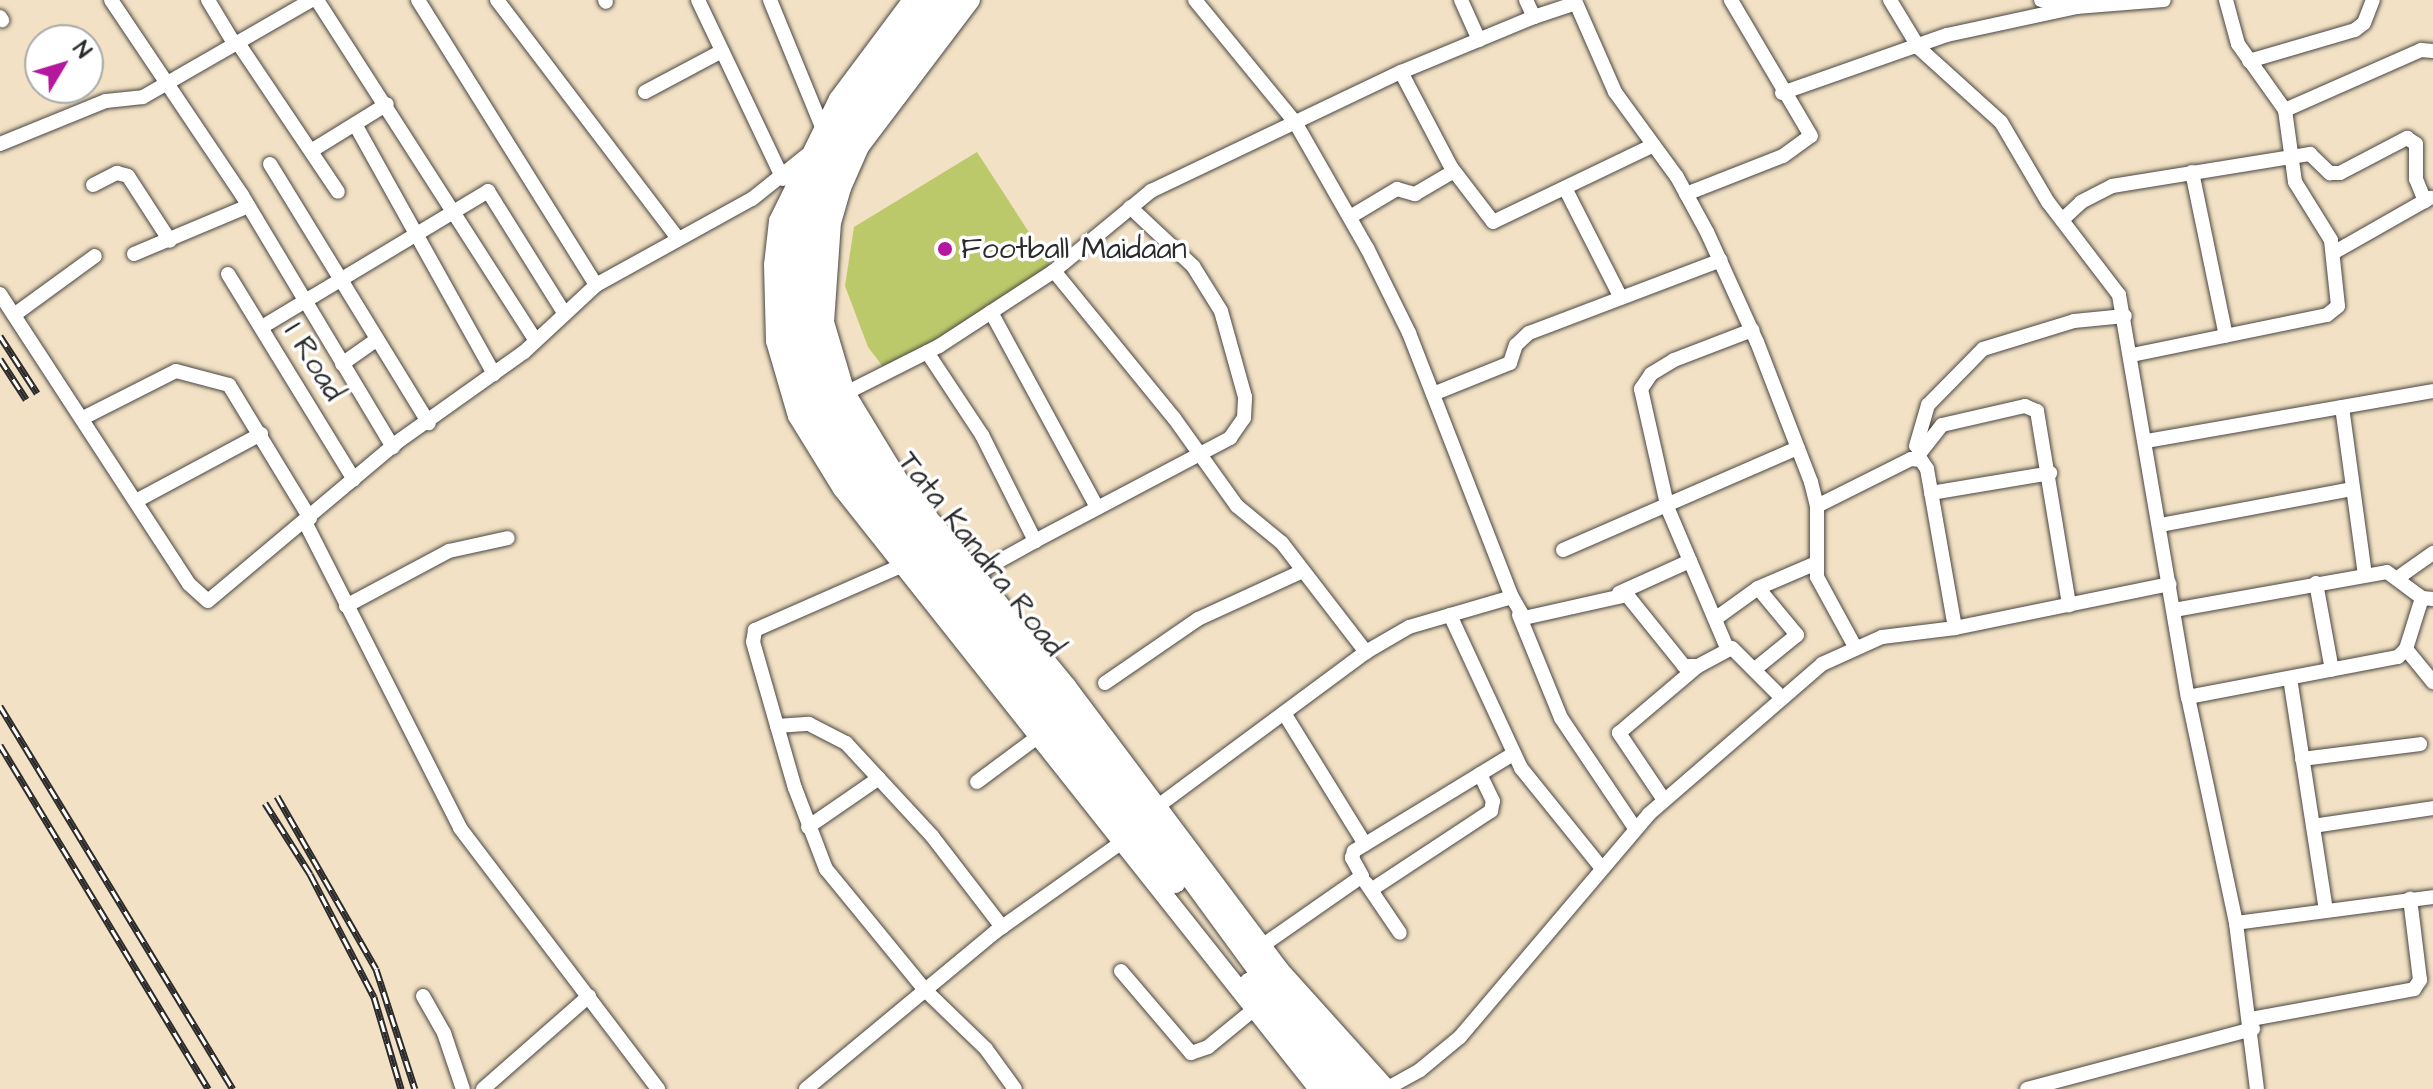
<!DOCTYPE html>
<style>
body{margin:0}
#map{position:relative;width:2433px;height:1089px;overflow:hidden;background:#f2e1c4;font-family:"Architects Daughter",sans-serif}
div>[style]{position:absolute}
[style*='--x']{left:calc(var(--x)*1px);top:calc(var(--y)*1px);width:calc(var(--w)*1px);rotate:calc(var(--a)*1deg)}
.green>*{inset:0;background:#bcc96b}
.roads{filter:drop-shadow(0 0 2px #494642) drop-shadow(0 0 2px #494642)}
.minor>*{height:14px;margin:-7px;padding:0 7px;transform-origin:7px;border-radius:7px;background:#fff}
.tertiary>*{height:18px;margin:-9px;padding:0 9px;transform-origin:9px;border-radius:9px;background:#fff}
.primary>*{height:24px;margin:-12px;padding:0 12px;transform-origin:12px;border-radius:12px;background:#fff}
.rail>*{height:7px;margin-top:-3.5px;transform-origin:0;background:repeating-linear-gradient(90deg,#fff 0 12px,#2b2b2b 0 24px);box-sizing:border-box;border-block:2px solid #2b2b2b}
.dots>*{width:22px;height:22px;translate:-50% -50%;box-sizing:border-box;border:4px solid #fff;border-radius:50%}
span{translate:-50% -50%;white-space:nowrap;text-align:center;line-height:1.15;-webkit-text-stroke:7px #fff;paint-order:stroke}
.poi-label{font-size:30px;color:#2b2b2b}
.left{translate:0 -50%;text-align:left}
.street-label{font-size:30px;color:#2b2b2b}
.north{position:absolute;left:24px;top:24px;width:80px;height:80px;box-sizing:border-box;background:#fff;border:2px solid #aaa;border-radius:50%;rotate:52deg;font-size:22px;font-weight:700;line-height:32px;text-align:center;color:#2b2b2b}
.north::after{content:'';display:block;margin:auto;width:28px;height:36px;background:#b5179e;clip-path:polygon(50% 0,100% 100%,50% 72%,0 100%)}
</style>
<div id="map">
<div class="green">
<div style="clip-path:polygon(977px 152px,1054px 271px,887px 372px,868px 347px,845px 286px,854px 227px)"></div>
</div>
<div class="roads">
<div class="minor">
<div style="--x:111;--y:0;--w:235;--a:56.1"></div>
<div style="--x:242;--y:195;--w:294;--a:59.1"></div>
<div style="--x:208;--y:0;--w:52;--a:59"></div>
<div style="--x:317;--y:0;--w:405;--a:57.3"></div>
<div style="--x:418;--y:0;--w:336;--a:58"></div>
<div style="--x:497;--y:0;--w:298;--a:52.8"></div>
<div style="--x:605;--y:0;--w:2;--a:63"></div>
<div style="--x:698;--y:0;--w:198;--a:64.6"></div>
<div style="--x:770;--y:0;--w:137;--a:67.7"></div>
<div style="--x:1195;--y:0;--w:158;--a:50.7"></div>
<div style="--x:1295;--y:122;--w:145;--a:60.3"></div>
<div style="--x:1367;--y:248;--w:95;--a:63.7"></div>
<div style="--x:1409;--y:333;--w:283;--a:68.7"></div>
<div style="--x:1512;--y:597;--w:107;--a:163.8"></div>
<div style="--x:1409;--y:627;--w:50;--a:149.8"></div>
<div style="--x:1461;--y:0;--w:44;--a:65.8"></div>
<div style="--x:1526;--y:0;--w:19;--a:65"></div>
<div style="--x:1534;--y:17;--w:44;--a:-18.4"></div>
<div style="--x:1576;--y:3;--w:97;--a:66.3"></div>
<div style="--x:1615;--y:92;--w:105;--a:53.9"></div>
<div style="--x:1677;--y:177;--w:63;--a:61.4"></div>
<div style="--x:1707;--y:232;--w:121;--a:65.6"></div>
<div style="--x:1757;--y:342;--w:150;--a:68.9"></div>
<div style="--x:1811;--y:482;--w:25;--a:76"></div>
<div style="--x:1817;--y:506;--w:71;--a:90"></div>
<div style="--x:1817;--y:577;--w:77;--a:61.4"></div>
<div style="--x:1890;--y:0;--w:56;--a:58.9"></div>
<div style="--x:1919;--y:48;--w:110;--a:42.1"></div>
<div style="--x:2001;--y:122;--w:93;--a:59.6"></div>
<div style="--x:2048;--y:202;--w:117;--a:52.6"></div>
<div style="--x:2119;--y:295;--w:408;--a:80.3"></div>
<div style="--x:2188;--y:697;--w:231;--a:78"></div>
<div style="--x:2236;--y:923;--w:167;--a:82.8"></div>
<div style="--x:2041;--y:0;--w:36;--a:11"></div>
<div style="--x:2076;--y:7;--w:88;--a:-4.5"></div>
<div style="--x:0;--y:17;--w:4;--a:56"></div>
<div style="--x:238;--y:43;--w:179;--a:56.1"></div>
<div style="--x:2249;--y:61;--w:110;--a:-16.3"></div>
<div style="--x:2355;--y:30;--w:11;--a:-38"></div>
<div style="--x:2364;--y:23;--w:25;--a:-69"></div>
<div style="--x:1401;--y:72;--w:107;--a:62.2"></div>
<div style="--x:1451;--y:167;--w:69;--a:52.6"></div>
<div style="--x:1493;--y:222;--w:178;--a:-25.6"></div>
<div style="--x:645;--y:92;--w:87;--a:-28"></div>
<div style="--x:1782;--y:93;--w:175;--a:-19.4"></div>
<div style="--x:1947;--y:35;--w:132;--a:-12.2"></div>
<div style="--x:2076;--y:7;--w:7;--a:-90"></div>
<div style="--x:2285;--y:110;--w:149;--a:-23.8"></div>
<div style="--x:2421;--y:50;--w:12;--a:5"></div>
<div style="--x:356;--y:126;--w:284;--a:60.9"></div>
<div style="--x:0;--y:144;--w:114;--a:-22.1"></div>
<div style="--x:106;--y:101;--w:37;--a:-6"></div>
<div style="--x:143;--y:97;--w:195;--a:-29.9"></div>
<div style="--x:311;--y:151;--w:89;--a:-31.7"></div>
<div style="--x:270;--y:164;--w:304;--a:58.5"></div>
<div style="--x:2192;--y:172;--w:167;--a:78.3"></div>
<div style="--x:93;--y:185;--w:27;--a:-27"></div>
<div style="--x:117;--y:173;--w:11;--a:15"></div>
<div style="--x:128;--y:176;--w:77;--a:57.1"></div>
<div style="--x:1566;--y:190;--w:121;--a:63"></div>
<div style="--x:1686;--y:194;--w:104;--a:-21.4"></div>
<div style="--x:1783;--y:156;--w:34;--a:-36"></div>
<div style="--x:1811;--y:136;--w:158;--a:-120.5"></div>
<div style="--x:1350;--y:217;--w:55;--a:-30.8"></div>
<div style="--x:1397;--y:189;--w:19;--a:16"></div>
<div style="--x:1415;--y:194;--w:45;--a:-30.5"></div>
<div style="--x:2062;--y:220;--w:26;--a:-43"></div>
<div style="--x:2081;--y:202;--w:35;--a:-27"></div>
<div style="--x:2112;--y:186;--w:201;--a:-9.2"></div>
<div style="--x:2310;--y:154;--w:28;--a:44"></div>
<div style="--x:2330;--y:173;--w:10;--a:0"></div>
<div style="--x:2340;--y:173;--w:76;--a:-27.6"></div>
<div style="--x:2407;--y:138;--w:11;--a:34"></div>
<div style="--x:2416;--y:144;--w:35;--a:90"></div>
<div style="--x:2416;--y:179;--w:24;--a:68"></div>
<div style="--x:2333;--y:253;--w:112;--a:-29.6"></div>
<div style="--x:134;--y:254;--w:124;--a:-22.8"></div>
<div style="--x:1054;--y:271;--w:190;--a:50.8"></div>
<div style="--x:1174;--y:418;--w:108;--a:54.4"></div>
<div style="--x:1237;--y:506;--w:58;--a:39.4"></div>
<div style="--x:1282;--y:543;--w:138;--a:52.4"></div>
<div style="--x:1366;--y:652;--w:269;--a:143.5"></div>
<div style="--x:228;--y:274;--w:241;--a:58.5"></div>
<div style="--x:0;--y:294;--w:346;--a:56.9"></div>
<div style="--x:189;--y:584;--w:25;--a:42"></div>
<div style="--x:208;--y:601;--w:246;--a:-40"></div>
<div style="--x:396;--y:443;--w:157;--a:-35.4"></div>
<div style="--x:524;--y:352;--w:98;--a:-42.9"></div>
<div style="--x:596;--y:285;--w:178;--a:-28.9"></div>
<div style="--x:752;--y:199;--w:70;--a:-38.7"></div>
<div style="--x:991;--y:312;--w:222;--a:61.5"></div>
<div style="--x:14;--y:315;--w:100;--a:-36.1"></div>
<div style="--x:262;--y:327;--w:264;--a:-31"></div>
<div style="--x:488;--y:191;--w:145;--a:58"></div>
<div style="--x:927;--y:352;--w:100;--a:56.5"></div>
<div style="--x:982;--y:435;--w:119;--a:63.4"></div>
<div style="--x:1035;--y:541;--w:221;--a:-27.8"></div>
<div style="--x:1230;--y:438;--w:24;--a:-55"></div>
<div style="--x:1244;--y:418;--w:21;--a:-87"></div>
<div style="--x:1245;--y:397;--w:89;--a:-105.6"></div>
<div style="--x:1221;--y:311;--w:53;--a:-121.9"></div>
<div style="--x:1193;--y:266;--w:86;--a:-136.9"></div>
<div style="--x:2132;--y:355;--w:199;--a:-11.6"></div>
<div style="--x:2327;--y:315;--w:14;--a:-39"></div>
<div style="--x:2338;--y:306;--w:66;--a:-96.1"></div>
<div style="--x:2331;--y:240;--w:68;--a:-121.8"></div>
<div style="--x:2295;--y:182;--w:73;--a:-97.9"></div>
<div style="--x:2285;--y:110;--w:81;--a:-125.5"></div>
<div style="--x:2238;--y:44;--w:46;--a:-105.3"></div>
<div style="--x:342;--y:364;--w:42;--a:-35.2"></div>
<div style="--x:1433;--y:394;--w:83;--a:-21.9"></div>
<div style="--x:1510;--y:363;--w:19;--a:-72"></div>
<div style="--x:1516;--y:345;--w:18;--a:-43"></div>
<div style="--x:1529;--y:333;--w:205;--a:-20.8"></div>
<div style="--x:840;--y:396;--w:111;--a:-26.8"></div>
<div style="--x:939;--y:346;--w:137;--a:-33.1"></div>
<div style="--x:1054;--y:271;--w:126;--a:-39.5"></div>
<div style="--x:1151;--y:191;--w:277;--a:-25.5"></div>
<div style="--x:1401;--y:72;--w:144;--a:-22.5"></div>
<div style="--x:2342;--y:407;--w:170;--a:82.2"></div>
<div style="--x:83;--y:418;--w:104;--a:-26.8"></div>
<div style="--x:176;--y:371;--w:55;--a:14.8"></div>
<div style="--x:229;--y:385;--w:156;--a:58.7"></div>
<div style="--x:2147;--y:441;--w:290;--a:-9.9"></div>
<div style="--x:1916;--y:446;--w:43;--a:-73.7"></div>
<div style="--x:1928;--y:405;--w:78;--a:-45.5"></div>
<div style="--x:1983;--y:349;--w:95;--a:-17.1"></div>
<div style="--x:2074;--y:321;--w:51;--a:-5.6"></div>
<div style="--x:1916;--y:458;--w:42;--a:-51.8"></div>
<div style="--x:1942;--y:425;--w:85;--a:-12.9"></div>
<div style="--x:2025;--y:406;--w:13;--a:23"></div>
<div style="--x:2037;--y:411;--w:197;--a:80.6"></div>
<div style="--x:1931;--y:493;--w:121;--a:-9.5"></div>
<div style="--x:136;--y:501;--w:142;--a:-28.2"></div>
<div style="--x:1817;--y:506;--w:105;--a:-26.6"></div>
<div style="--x:1911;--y:459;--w:10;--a:6"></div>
<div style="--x:1921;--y:460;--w:11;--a:56"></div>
<div style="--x:1927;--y:469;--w:161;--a:80"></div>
<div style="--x:305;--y:522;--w:343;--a:63.1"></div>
<div style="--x:460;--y:828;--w:328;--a:52.8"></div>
<div style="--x:2160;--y:525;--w:196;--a:-10.6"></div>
<div style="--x:1563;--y:550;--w:256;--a:-23.5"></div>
<div style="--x:903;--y:565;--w:162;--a:156.3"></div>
<div style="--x:755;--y:630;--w:12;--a:99"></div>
<div style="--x:753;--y:642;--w:152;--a:74"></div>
<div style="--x:795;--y:788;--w:87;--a:69.1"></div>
<div style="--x:826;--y:869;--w:156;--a:50.7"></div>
<div style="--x:925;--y:990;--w:85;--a:44"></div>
<div style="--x:986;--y:1049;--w:49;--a:54.1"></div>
<div style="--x:974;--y:575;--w:70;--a:-29.1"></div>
<div style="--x:2399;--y:577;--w:42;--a:-35.2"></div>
<div style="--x:2316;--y:583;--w:88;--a:79.6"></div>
<div style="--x:1619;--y:593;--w:78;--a:-24.3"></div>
<div style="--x:1512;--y:597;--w:24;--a:60"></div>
<div style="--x:1524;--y:618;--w:106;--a:-12.6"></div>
<div style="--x:1627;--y:595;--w:91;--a:51.2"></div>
<div style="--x:1684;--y:666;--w:14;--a:0"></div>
<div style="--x:1698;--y:666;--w:38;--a:-28"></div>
<div style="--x:1732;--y:648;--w:71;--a:45"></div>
<div style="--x:346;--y:606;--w:117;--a:-28.1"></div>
<div style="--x:449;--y:551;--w:60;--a:-12.4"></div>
<div style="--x:2174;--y:610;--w:216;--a:-10.1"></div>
<div style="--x:2387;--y:572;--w:44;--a:36.6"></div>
<div style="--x:2422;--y:598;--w:11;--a:5"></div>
<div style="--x:1450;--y:615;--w:169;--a:65.1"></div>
<div style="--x:1521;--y:768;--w:127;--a:51.1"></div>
<div style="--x:1519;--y:615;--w:111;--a:67.8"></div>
<div style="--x:1561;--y:718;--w:133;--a:56.1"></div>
<div style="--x:1715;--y:619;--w:53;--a:-35.8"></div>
<div style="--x:1758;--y:588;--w:61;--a:-23.2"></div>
<div style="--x:1727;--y:648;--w:151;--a:-113"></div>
<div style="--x:1668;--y:509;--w:123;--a:-102.7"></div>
<div style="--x:1641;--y:389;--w:18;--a:-56"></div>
<div style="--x:1651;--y:374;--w:27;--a:-31"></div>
<div style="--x:1674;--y:360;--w:84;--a:-21"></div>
<div style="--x:2406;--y:649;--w:43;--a:50.7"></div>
<div style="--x:1755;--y:669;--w:54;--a:-39"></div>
<div style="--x:1797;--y:635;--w:61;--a:-129.7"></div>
<div style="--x:2290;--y:678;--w:235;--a:81.2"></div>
<div style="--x:1105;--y:683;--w:113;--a:-34.5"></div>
<div style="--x:1198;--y:619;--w:115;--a:-24.6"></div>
<div style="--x:2188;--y:697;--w:214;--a:-10.8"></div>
<div style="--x:2398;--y:657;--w:11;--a:-45"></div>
<div style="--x:2406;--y:649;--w:53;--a:-72.6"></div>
<div style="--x:1284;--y:713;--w:154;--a:58.3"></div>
<div style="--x:777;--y:726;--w:32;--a:-4"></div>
<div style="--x:809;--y:724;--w:42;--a:27.2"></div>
<div style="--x:846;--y:743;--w:127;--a:47.2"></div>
<div style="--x:932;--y:836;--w:115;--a:52.4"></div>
<div style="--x:2302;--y:759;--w:119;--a:-7.2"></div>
<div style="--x:977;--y:782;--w:77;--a:-36.6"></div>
<div style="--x:1664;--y:800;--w:81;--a:-123.9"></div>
<div style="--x:1619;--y:733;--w:104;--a:-40.3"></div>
<div style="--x:2313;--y:826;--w:121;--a:-8.5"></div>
<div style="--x:808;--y:827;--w:86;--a:-34.6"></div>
<div style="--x:1366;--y:883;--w:60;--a:55.8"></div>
<div style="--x:1371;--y:890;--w:144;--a:-33.4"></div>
<div style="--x:1491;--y:811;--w:10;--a:-79"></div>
<div style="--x:1493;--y:801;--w:30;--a:-116"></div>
<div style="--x:2236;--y:923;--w:199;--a:-7.5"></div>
<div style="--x:1256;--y:950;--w:129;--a:-34.9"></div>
<div style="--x:1362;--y:876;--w:21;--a:-119"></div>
<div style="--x:1352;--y:858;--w:7;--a:-74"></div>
<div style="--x:1354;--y:851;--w:186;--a:-31.4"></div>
<div style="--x:1121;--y:971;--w:108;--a:49.5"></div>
<div style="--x:1191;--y:1053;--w:18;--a:-19"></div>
<div style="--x:1208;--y:1047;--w:57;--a:-39.3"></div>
<div style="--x:423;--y:996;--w:43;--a:60.4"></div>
<div style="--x:444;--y:1033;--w:59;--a:71.3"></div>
<div style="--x:2251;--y:1019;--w:166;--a:-10.4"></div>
<div style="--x:2414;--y:989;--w:11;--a:-56"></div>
<div style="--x:2420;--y:980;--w:82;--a:-97"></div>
<div style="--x:483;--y:1089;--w:141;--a:-41.3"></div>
<div style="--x:806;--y:1089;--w:246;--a:-39.7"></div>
<div style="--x:995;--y:932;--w:163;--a:-35.3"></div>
<div style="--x:1386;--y:1089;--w:39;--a:-29"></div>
<div style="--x:1420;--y:1070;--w:52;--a:-39.5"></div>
<div style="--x:1460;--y:1037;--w:292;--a:-49.7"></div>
<div style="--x:1649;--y:814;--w:229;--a:-40.9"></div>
<div style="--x:1822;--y:664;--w:66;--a:-24.2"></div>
<div style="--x:1882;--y:637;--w:74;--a:-7"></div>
<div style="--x:1955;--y:628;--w:219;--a:-11.6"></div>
<div style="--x:2027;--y:1089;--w:234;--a:-14.9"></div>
</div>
<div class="tertiary">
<div style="--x:912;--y:0;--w:124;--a:126.8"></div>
<div style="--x:838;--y:99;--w:136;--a:116.2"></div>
<div style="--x:778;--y:221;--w:44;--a:96.5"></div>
<div style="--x:773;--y:265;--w:76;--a:88.5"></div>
<div style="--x:775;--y:341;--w:78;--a:73.7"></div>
<div style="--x:797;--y:416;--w:86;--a:58.3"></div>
<div style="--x:842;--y:489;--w:766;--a:51.57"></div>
<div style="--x:971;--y:0;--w:184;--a:127.1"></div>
<div style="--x:860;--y:147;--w:45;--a:113.7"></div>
<div style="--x:842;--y:188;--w:35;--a:106"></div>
<div style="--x:832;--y:222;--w:100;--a:94"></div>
<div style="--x:825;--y:322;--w:74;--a:73.5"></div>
<div style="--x:846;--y:393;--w:108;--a:58.7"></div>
<div style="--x:902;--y:485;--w:260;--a:50.6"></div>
<div style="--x:1067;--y:686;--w:355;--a:53.1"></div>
<div style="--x:1280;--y:970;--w:160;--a:48"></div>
</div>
<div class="primary">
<div style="--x:932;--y:0;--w:159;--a:127.1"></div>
<div style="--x:836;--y:127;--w:56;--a:118.9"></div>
<div style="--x:809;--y:176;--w:38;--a:108"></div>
<div style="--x:797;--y:212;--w:115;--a:95"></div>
<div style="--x:787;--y:327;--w:88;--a:73.4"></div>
<div style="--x:812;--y:411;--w:49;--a:59.2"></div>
<div style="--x:837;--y:453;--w:545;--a:51.78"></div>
<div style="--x:951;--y:0;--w:173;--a:127"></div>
<div style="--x:847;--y:138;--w:63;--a:113.3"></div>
<div style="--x:822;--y:196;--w:48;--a:100.8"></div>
<div style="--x:813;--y:243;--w:88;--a:92"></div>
<div style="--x:810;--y:331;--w:73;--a:73.3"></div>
<div style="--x:831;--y:401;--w:93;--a:57.3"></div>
<div style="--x:881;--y:479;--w:427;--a:51.7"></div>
<div style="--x:1146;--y:814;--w:195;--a:53.8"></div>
<div style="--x:1261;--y:971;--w:157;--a:48.6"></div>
<div style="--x:1251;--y:984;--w:138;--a:49.7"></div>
</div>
</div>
<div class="rail">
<div style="--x:0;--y:336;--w:68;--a:57"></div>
<div style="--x:0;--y:359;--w:48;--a:57"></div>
<div style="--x:0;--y:706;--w:448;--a:58.7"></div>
<div style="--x:0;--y:745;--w:402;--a:58.8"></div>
<div style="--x:277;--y:796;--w:199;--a:60.2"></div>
<div style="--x:376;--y:969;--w:126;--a:72"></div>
<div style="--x:265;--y:803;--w:84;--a:57.6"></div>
<div style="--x:310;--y:874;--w:139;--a:62.5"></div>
<div style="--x:374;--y:997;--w:96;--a:73.6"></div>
</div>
<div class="dots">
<div style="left:945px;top:249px;background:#b5179e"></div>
</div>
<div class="poi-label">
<span class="left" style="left:961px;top:249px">Football Maidaan</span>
</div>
<div class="street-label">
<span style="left:314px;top:362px;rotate:58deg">I Road</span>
<span style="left:981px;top:554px;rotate:52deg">Tata Kandra Road</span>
</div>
<div class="north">N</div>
</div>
